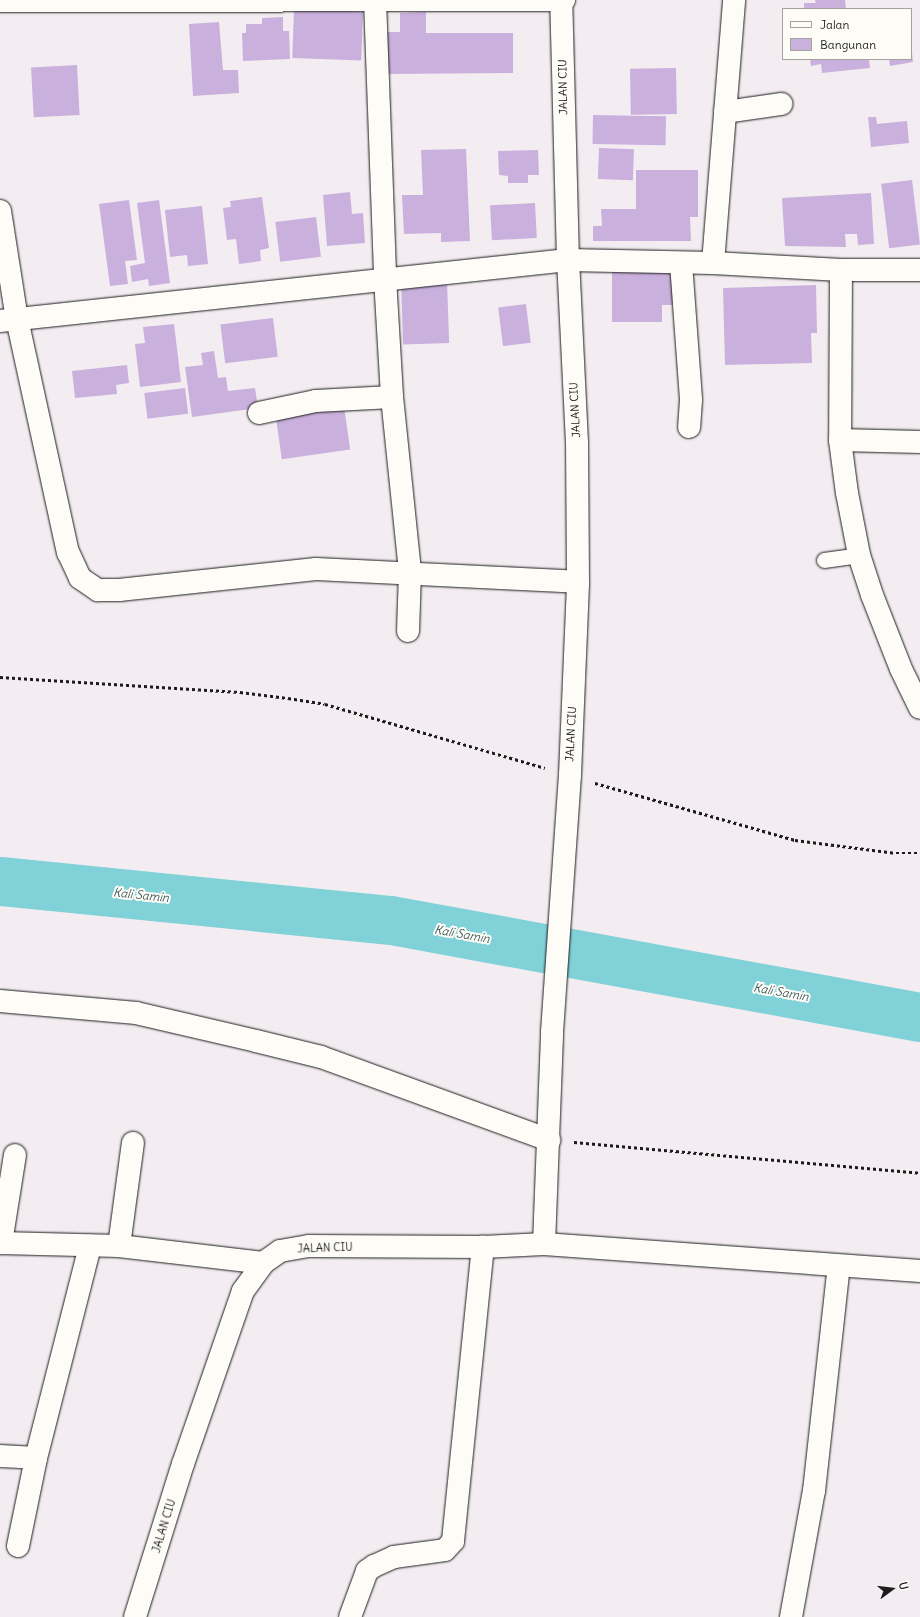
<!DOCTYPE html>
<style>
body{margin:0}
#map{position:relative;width:920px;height:1617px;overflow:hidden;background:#f3edf2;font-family:Delius,sans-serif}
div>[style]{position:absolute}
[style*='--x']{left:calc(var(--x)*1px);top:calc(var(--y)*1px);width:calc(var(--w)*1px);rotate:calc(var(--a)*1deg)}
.river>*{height:49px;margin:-24.5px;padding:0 24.5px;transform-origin:24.5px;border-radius:24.5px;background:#81d2d8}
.building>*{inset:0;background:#cab0dd;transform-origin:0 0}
.path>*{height:2.5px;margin-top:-1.25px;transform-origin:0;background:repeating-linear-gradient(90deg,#1c1c1c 0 3px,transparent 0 6px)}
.roads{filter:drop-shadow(0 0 1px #1c1c1c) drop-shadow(0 0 1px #1c1c1c)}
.lane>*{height:15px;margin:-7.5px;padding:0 7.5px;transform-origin:7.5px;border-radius:7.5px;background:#fdfcf7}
.street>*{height:22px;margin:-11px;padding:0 11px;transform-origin:11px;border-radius:11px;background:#fdfcf7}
.secondary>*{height:22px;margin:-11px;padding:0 11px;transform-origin:11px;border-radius:11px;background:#fdfcf7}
span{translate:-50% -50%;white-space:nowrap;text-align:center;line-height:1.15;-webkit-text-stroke:4px #fdfcf7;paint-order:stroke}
.street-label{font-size:11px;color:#1c1c1c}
.water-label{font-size:12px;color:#3f5c5e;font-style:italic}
.legend{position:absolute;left:782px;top:8px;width:130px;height:52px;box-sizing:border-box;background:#fdfcf7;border:1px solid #a3a29f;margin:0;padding:5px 7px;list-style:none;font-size:12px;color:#1c1c1c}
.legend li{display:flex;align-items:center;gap:8px;height:20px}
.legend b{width:20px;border:1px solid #a3a29f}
.north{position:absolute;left:872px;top:1569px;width:40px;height:40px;-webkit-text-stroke:3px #fdfcf7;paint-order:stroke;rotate:75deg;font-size:11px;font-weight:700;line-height:16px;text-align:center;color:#1c1c1c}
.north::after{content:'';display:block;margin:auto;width:14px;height:18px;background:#1c1c1c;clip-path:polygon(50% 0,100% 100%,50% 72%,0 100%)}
</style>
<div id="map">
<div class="river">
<div style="--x:0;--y:881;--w:393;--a:5.7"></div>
<div style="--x:391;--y:920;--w:538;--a:10.39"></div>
</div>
<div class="building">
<div style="clip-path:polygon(815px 0,845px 0,846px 9px,804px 9px,804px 3px,816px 3px)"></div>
<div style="left:294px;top:9px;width:69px;height:49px;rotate:2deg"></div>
<div style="clip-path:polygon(426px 12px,426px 33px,513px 33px,513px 73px,386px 74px,386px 32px,400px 32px,400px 13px)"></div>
<div style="clip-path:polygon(283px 17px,283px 31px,289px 31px,290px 59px,243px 61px,242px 33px,246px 33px,246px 24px,262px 24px,262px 18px)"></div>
<div style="clip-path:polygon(219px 22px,223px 70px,238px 70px,239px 93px,193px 96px,189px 24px)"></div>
<div style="clip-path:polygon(912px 53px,913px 62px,890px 66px,889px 59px,911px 59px)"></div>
<div style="clip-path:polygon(810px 59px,869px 59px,870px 68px,822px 73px,821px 64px,811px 66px)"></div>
<div style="left:77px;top:65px;width:50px;height:46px;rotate:87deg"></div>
<div style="left:676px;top:68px;width:46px;height:46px;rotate:89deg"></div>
<div style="left:593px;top:115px;width:73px;height:29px;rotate:1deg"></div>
<div style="clip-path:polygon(868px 117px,876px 117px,877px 124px,907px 121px,909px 143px,871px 147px)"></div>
<div style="left:599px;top:148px;width:35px;height:31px;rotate:2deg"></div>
<div style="clip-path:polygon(466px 149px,470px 241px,441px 242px,441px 233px,404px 234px,402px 195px,423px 195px,421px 150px)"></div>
<div style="clip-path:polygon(538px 150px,539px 175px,528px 175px,528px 183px,508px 183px,508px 176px,499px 175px,498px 151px)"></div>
<div style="clip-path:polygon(636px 170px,698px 170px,698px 217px,690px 217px,691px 241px,593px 241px,593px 226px,602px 226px,601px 209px,636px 209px)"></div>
<div style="left:912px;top:180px;width:65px;height:31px;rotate:83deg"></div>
<div style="clip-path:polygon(350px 192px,352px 214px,363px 213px,365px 243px,327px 246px,323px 195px)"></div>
<div style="clip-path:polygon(871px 193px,874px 244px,858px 245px,857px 234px,845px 234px,846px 247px,785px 246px,782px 198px)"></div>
<div style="clip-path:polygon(262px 197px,269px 248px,260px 250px,261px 261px,239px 264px,236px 239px,227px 240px,223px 208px,231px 207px,230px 201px)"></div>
<div style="clip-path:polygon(129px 200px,137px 260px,125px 261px,128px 284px,110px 286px,99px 204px)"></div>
<div style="clip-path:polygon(159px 200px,170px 283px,149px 286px,148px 279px,132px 282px,130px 266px,145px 263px,137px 203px)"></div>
<div style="left:535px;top:203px;width:35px;height:45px;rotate:87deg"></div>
<div style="clip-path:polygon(202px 206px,208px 264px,188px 266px,187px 255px,170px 257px,165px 210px)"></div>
<div style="left:316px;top:217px;width:40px;height:41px;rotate:83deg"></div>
<div style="clip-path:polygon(612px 270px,676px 270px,677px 305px,662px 305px,662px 322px,612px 322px)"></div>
<div style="left:447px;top:281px;width:62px;height:46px;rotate:88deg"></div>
<div style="clip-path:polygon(816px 285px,817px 333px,811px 333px,812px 363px,725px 365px,723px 288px)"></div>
<div style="left:526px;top:304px;width:39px;height:28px;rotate:83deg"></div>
<div style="left:273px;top:318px;width:39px;height:53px;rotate:83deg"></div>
<div style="clip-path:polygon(174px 324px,181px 382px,140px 387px,135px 344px,145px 343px,143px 327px)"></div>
<div style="clip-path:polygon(214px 351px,218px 378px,226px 377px,228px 391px,255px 388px,258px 408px,192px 417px,185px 367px,203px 365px,201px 353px)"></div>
<div style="clip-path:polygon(127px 365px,129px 383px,116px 385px,117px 394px,75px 398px,72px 371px)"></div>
<div style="left:185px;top:388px;width:26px;height:41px;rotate:83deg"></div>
<div style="left:344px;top:406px;width:44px;height:69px;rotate:82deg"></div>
</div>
<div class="path">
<div style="--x:0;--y:677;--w:240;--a:3.6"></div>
<div style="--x:240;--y:692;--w:48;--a:7.1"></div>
<div style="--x:288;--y:698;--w:37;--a:9"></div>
<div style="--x:325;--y:704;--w:229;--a:16.2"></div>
<div style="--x:595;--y:783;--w:208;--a:15.9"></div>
<div style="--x:795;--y:840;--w:102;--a:7.3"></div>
<div style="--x:896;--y:853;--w:24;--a:0"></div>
<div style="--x:574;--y:1142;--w:347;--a:5.1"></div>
</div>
<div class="roads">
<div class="lane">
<div style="--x:824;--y:560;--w:35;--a:-8"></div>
</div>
<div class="street">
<div style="--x:375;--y:0;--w:278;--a:87.9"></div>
<div style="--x:385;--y:278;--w:119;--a:86.6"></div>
<div style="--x:392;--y:397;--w:176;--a:84.1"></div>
<div style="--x:410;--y:572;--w:59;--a:91.9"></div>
<div style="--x:0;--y:1;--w:564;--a:-0.1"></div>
<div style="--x:725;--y:112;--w:57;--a:-8.1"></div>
<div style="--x:0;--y:211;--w:109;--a:81.1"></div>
<div style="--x:17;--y:319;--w:239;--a:77.7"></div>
<div style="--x:68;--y:552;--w:29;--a:65"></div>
<div style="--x:80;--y:578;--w:22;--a:34"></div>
<div style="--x:98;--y:590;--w:21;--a:0"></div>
<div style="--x:119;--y:590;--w:198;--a:-6.1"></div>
<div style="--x:316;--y:569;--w:262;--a:2.8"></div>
<div style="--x:681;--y:263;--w:137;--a:85.8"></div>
<div style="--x:691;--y:400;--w:27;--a:94"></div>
<div style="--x:713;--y:263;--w:264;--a:-85.4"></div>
<div style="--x:841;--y:270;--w:170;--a:90.3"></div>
<div style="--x:840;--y:440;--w:53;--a:82.5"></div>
<div style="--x:847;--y:493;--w:63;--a:79"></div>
<div style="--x:859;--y:555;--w:42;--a:72"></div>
<div style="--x:872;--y:595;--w:79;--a:68.6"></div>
<div style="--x:901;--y:669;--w:43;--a:64"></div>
<div style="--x:0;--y:321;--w:571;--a:-6.13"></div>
<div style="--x:568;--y:260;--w:145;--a:1.2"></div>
<div style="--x:713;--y:263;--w:128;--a:3.1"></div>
<div style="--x:841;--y:270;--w:79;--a:0"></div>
<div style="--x:259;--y:413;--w:58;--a:-11.9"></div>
<div style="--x:316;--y:401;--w:76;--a:-3"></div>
<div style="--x:840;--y:440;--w:80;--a:1.4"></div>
<div style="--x:0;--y:1001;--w:137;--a:5"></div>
<div style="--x:136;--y:1013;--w:123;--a:13.1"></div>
<div style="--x:256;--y:1041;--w:67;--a:13.8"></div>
<div style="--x:321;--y:1057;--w:243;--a:20"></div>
<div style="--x:0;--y:1243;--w:119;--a:1.4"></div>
<div style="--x:119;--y:1246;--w:145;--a:6.7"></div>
<div style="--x:1;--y:1243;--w:89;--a:-81"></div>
<div style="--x:119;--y:1246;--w:104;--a:-82.3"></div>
<div style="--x:0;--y:1456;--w:36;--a:3"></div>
<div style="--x:18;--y:1546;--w:90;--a:-78.4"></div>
<div style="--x:36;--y:1458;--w:219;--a:-75.7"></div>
<div style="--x:350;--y:1617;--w:49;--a:-69.7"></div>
<div style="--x:367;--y:1571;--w:9;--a:-36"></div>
<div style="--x:374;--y:1566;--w:22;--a:-24"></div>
<div style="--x:394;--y:1557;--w:51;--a:-7.8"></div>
<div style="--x:445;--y:1550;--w:12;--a:-48"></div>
<div style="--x:453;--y:1541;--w:296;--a:-84.2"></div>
<div style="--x:791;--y:1617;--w:128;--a:-79.7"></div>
<div style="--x:814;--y:1491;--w:226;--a:-83.7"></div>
</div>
<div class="secondary">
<div style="--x:544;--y:1244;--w:212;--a:-87.8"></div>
<div style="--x:552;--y:1032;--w:258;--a:-86"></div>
<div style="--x:570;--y:775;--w:193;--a:-87.6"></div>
<div style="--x:578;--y:582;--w:139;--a:-90.4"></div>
<div style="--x:577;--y:443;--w:183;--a:-92.8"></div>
<div style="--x:568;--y:260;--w:260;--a:-91.5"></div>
<div style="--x:135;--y:1617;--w:160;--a:-72.6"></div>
<div style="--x:183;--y:1464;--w:183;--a:-70.9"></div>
<div style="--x:243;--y:1291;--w:34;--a:-54"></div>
<div style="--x:263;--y:1263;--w:21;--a:-35"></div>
<div style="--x:280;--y:1251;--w:29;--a:-10"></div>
<div style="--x:309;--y:1246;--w:174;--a:0.3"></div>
<div style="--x:483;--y:1247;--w:61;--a:-2.8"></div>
<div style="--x:544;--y:1244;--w:377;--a:4.1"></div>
</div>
</div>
<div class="street-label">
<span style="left:563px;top:87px;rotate:-91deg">JALAN CIU</span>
<span style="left:575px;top:410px;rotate:-93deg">JALAN CIU</span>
<span style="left:571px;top:734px;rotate:-87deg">JALAN CIU</span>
<span style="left:325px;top:1248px;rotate:-2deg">JALAN CIU</span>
<span style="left:164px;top:1526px;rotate:-73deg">JALAN CIU</span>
</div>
<div class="water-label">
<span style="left:141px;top:895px;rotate:6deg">Kali Samin</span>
<span style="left:462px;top:934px;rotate:10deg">Kali Samin</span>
<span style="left:781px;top:992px;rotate:10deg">Kali Samin</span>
</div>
<ul class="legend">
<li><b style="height:5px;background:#fdfcf7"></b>Jalan</li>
<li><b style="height:11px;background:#cab0dd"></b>Bangunan</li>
</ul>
<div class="north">U</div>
</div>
